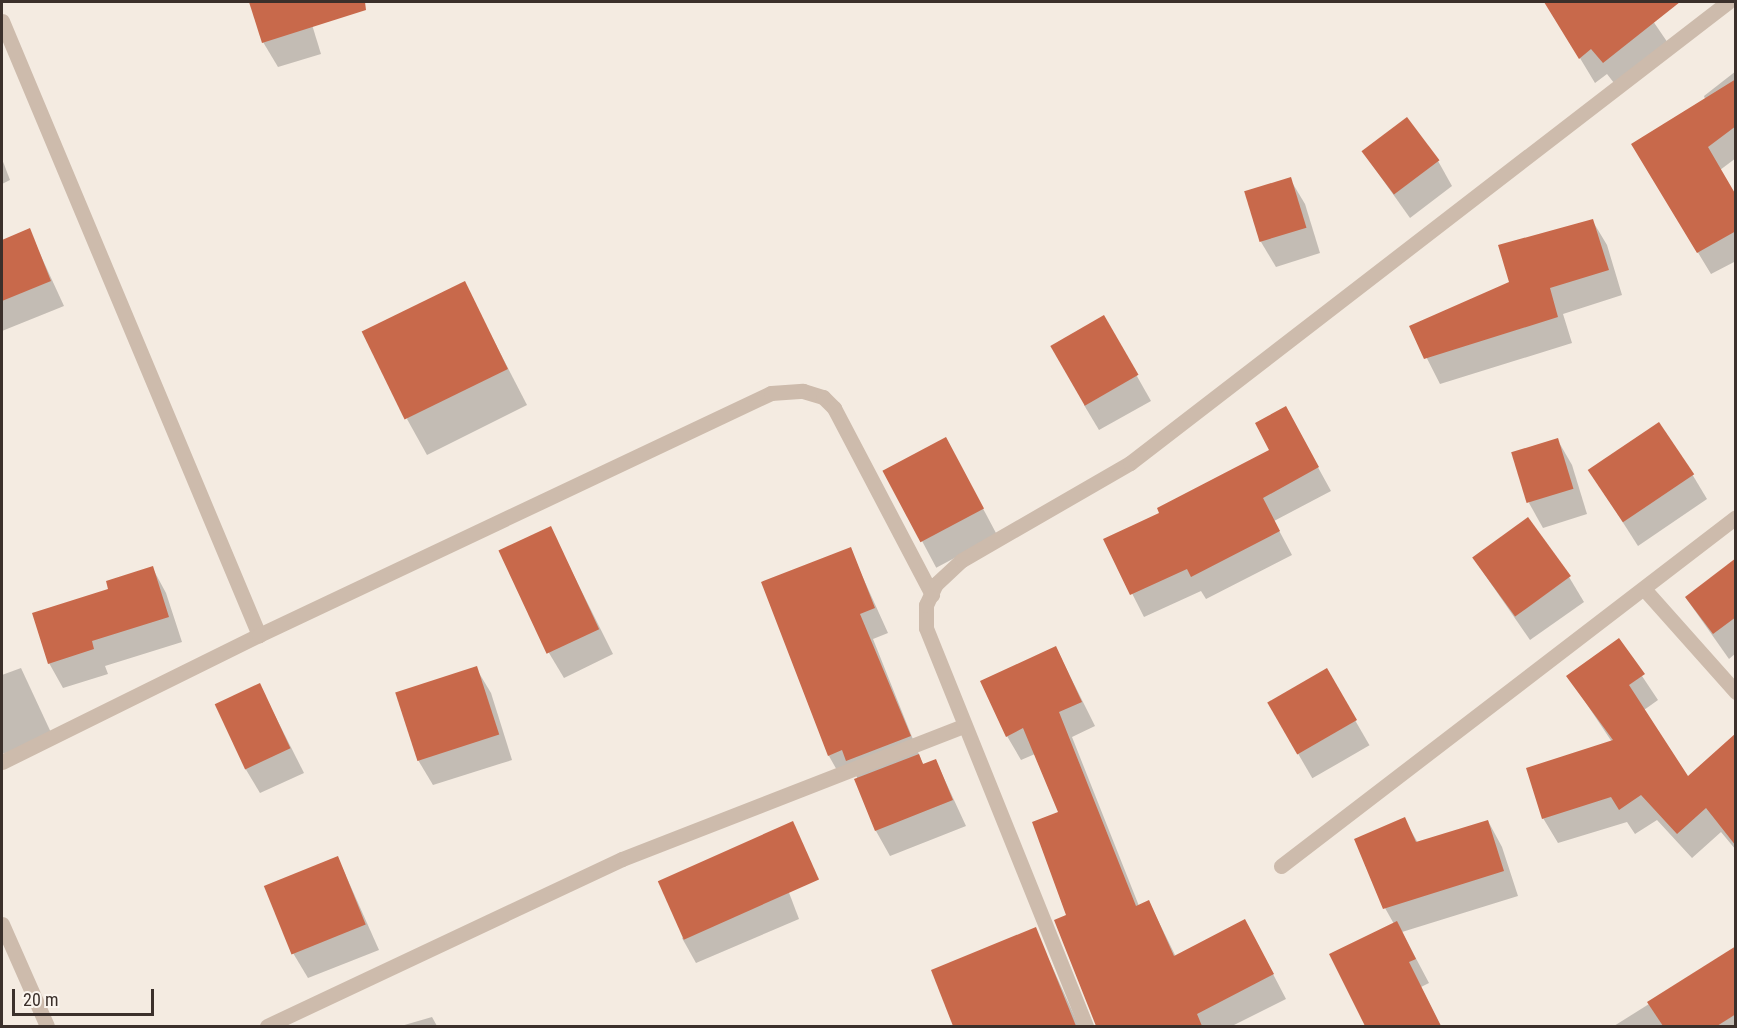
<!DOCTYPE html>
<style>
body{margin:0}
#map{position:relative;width:1737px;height:1028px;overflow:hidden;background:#f4ebe1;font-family:"Roboto Condensed",sans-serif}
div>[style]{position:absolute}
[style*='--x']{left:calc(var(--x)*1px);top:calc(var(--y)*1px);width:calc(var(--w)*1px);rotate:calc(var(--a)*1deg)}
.shadow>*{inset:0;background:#0003;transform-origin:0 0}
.building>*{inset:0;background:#c8694b;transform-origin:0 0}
.minor>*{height:15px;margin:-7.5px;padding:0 7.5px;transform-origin:7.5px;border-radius:7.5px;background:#cdbbac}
span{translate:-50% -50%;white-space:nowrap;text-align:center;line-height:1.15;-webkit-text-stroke:4.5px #fbf5ee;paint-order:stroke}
.frame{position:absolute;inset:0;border:3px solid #3b302b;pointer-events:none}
.scale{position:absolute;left:12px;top:989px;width:142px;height:27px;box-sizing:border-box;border:3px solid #3b302b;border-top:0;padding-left:8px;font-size:18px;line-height:21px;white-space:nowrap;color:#3b302b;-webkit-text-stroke:4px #fbf5ee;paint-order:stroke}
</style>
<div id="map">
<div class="shadow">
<div style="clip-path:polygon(250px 2px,305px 2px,321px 54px,278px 67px,263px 42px)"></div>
<div style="clip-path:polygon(1571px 2px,1640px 2px,1670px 46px,1618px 88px,1607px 74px,1595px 83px,1554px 15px)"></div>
<div style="clip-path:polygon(1736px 71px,1736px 158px,1720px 170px,1736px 198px,1736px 261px,1711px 274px,1652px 177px,1705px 99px,1704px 96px)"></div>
<div style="clip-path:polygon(1363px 152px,1438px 161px,1452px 186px,1410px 218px)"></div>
<div style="clip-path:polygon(2px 159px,10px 180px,2px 184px)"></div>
<div style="clip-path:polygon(1290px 179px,1305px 204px,1320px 253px,1276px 267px,1261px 242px)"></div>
<div style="clip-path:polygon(1592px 220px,1607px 245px,1622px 295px,1563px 314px,1572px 343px,1440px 384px,1411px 327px,1511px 283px)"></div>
<div style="clip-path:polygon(29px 230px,64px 306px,2px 331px,2px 241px)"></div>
<div style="clip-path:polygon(464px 283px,527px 405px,427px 455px,407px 419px)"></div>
<div style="clip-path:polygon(1104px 318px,1151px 401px,1099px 430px,1084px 405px)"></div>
<div style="clip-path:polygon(1298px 431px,1331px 491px,1274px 521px,1292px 555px,1206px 599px,1201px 591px,1144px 617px,1105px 540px,1161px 514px,1271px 451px)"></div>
<div style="left:946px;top:439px;width:109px;height:69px;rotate:62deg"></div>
<div style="clip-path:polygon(1557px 439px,1572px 465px,1587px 514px,1543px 528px,1529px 503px)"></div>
<div style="clip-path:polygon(1590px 471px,1692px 474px,1707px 499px,1638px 546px)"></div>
<div style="clip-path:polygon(550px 528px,613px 654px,564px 678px,549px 653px)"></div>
<div style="clip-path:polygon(850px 549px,888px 633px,873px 639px,922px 762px,924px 765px,936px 761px,966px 826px,890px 856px,876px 831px,856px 775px,843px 781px,829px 756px,763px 583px)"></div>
<div style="clip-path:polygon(1474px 559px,1569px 577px,1584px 602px,1530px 640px)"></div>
<div style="clip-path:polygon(1736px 560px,1736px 653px,1729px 659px,1686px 598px)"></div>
<div style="clip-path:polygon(152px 567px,166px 593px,182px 642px,105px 666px,108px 674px,63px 688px,49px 663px,110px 590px)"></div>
<div style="clip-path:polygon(1618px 640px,1658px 700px,1644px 710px,1688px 778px,1736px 765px,1736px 850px,1721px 832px,1692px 858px,1657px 820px,1635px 834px,1627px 822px,1558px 843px,1543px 818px,1612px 742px,1568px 676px)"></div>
<div style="clip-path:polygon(1056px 648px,1095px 726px,1072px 737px,1139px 906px,1149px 902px,1176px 957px,1258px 945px,1286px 999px,1232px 1026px,1097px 1026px,1056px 921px,1068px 916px,1060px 813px,1035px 754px,1021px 760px,1007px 736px)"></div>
<div style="clip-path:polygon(21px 668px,54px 739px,2px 754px,2px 675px)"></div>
<div style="clip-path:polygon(476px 668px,491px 693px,512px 760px,433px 785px,418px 760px)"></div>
<div style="left:1326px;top:670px;width:87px;height:66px;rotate:60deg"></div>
<div style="clip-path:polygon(259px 684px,304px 773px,260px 793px,245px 768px)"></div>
<div style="clip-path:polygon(1404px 819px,1418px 843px,1488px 821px,1502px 847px,1518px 896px,1402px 932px,1429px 983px,1421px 987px,1441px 1026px,1367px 1026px,1331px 955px,1394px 924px,1385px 908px)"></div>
<div style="clip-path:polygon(338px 858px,379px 950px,308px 978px,293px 953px)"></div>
<div style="clip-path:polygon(777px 861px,799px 919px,696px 963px,682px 938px)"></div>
<div style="clip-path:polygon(1035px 929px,1079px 1026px,956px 1026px,933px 971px)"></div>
<div style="clip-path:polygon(1736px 972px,1736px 1026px,1717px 1026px,1696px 1003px)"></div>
<div style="clip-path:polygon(1657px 999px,1672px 1026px,1614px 1026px)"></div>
<div style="clip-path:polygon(432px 1017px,437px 1026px,401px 1026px)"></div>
</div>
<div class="building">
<div style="clip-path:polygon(249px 2px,365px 2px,366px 10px,262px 43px)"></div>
<div style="clip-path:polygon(1544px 2px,1680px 2px,1603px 63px,1591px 49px,1579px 59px)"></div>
<div style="clip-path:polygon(1736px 79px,1736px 126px,1708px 147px,1736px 195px,1736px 231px,1697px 253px,1631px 144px)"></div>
<div style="left:1407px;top:117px;width:54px;height:57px;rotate:53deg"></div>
<div style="left:1291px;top:177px;width:53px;height:49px;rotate:73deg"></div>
<div style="clip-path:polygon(1593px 219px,1609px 270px,1550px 288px,1558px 317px,1424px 359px,1409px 326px,1509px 282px,1498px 245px)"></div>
<div style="clip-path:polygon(30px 228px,51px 281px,2px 301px,2px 240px)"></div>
<div style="left:465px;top:281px;width:98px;height:115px;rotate:64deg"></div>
<div style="left:1104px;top:315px;width:69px;height:62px;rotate:60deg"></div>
<div style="clip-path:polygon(1286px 406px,1319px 467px,1263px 498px,1280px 531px,1191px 577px,1187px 569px,1130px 595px,1103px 539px,1159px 513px,1157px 508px,1269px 450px,1255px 423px)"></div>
<div style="left:1659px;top:422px;width:63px;height:86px;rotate:56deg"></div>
<div style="left:946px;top:437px;width:81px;height:72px;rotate:62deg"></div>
<div style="left:1558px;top:438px;width:53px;height:49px;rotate:73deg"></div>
<div style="left:1528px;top:517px;width:73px;height:69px;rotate:54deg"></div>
<div style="left:551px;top:526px;width:114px;height:58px;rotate:65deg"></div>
<div style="clip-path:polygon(851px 547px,875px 608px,860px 614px,911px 736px,846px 761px,842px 750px,828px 756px,761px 582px)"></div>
<div style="clip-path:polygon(1736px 558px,1736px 617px,1713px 634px,1685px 597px)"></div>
<div style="clip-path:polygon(153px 566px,169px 617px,92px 641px,94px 649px,48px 664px,32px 613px,108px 589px,106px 581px)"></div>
<div style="clip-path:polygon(1619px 638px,1645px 674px,1629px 685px,1688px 776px,1736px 733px,1736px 846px,1706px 808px,1677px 834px,1641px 795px,1619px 810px,1611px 797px,1542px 819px,1526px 768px,1613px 740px,1566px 676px)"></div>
<div style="clip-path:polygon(1056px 646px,1082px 702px,1059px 712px,1136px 906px,1149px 900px,1174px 956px,1245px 919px,1274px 974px,1197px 1014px,1202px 1026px,1096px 1026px,1054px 920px,1066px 915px,1032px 822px,1058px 812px,1023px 728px,1006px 737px,980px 681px)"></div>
<div style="left:477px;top:666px;width:72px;height:86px;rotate:72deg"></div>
<div style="left:1327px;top:668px;width:60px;height:69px;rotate:60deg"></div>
<div style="left:260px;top:683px;width:72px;height:50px;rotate:65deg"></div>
<div style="clip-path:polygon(919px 754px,923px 764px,936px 759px,953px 800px,875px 831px,854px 779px)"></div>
<div style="clip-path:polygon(1405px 817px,1416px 842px,1488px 820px,1504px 871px,1383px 909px,1354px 839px)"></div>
<div style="left:793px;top:821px;width:64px;height:148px;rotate:66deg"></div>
<div style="left:338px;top:856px;width:74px;height:80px;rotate:68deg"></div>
<div style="clip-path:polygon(1397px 921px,1416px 959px,1409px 962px,1441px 1026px,1365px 1026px,1329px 954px)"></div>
<div style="clip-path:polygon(1036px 927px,1076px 1026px,953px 1026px,931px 970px)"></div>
<div style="clip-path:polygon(1736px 946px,1736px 1014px,1717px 1026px,1663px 1026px,1647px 1002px)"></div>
</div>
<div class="minor">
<div style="--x:2;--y:21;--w:666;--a:67.29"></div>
<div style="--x:1645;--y:590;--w:137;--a:48.3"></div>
<div style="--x:2;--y:762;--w:287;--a:-26.3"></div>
<div style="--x:259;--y:635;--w:566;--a:-25.3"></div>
<div style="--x:771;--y:393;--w:32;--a:-4"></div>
<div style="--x:803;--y:391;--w:21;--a:17"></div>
<div style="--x:823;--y:397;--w:16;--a:45"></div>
<div style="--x:834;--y:408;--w:211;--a:62.3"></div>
<div style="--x:1281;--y:866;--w:573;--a:-37.49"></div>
<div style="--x:2;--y:924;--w:111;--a:66.2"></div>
<div style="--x:267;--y:1026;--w:392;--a:-25.2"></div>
<div style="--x:622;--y:859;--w:367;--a:-21.3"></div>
<div style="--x:1086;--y:1026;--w:429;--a:-111.9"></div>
<div style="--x:926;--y:628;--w:23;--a:-90"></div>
<div style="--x:926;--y:605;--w:23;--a:-65"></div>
<div style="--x:936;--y:584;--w:35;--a:-43"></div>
<div style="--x:962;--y:560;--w:194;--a:-30"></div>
<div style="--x:1130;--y:463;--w:755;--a:-37.63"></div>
</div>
<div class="frame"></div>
<div class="scale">20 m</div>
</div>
